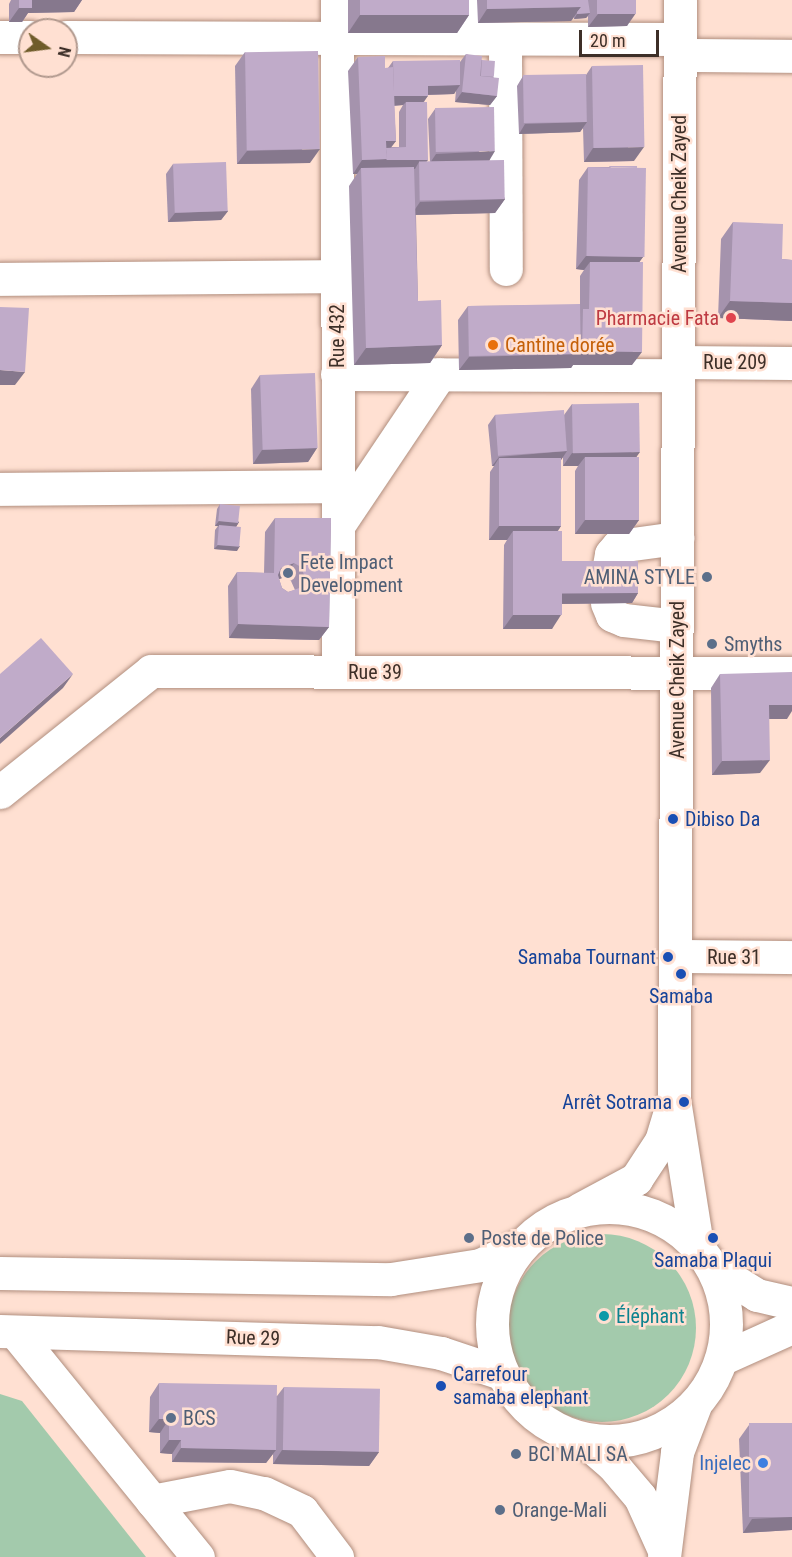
<!DOCTYPE html>
<meta charset="utf-8">
<style>
body{margin:0}
#map{position:relative;width:792px;height:1557px;overflow:hidden;background:#ffe0d2;font-family:"Roboto Condensed",sans-serif}
div>[style]{position:absolute}
[style*='--x']{left:calc(var(--x)*1px);top:calc(var(--y)*1px);width:calc(var(--w)*1px);rotate:calc(var(--a)*1deg)}
.green>*{inset:0;background:#a3caac}
.round{border-radius:50%}
.roads{filter:drop-shadow(0 0 2px #b18e7e) drop-shadow(0 0 2px #b18e7e)}
.minor>*{height:33px;margin:-16.5px;padding:0 16.5px;transform-origin:16.5px;border-radius:16.5px;background:#fff}
.major>*{height:33px;margin:-16.5px;padding:0 16.5px;transform-origin:16.5px;border-radius:16.5px;background:#fff}
.major>.ring{margin:-16.5px;padding:0;box-sizing:content-box;background:none;border:33px solid #fff;border-radius:50%}
.wall>*{inset:0;background:#a593ad}
.shaded-wall>*{inset:0;background:#86788d}
.building>*{inset:0;background:#c0abc9;transform-origin:0 0}
.dots>*{width:16px;height:16px;translate:-50% -50%;box-sizing:border-box;border:3px solid #ffe0d2;border-radius:50%}
span{translate:-50% -50%;white-space:nowrap;text-align:center;line-height:1.15;-webkit-text-stroke:5px #ffe0d2;paint-order:stroke}
.street-label{font-size:20px;color:#3d2f28}
.health-label{font-size:20px;color:#be3a42}
.right{translate:-100% -50%;text-align:right}
.food-label{font-size:20px;color:#c56008}
.left{translate:0 -50%;text-align:left}
.service-label{font-size:20px;color:#4e5e75}
.transit-label{font-size:20px;color:#164399}
.culture-label{font-size:20px;color:#0d838f}
.shop-label{font-size:20px;color:#366cbe}
.north{position:absolute;left:18px;top:18px;width:60px;height:60px;box-sizing:border-box;background:#ffe0d2;border:2px solid #b1998e;border-radius:50%;rotate:104deg;font-size:16px;font-weight:700;line-height:24px;text-align:center;color:#3d2f28}
.north::after{content:'';display:block;margin:auto;width:21px;height:27px;background:#6f5c2a;clip-path:polygon(50% 0,100% 100%,50% 72%,0 100%)}
.scale{position:absolute;left:579px;top:30px;width:80px;height:27px;box-sizing:border-box;border:3px solid #3d2f28;border-top:0;padding-left:8px;font-size:18px;line-height:21px;white-space:nowrap;color:#3d2f28;-webkit-text-stroke:4px #ffe0d2;paint-order:stroke}
</style>
<div id="map">
<div class="green">
<div class="round" style="left:508px;top:1234px;width:188px;height:188px"></div>
<div style="clip-path:polygon(0 1394px,22px 1401px,146px 1557px,0 1557px)"></div>
</div>
<div class="roads">
<div class="minor">
<div style="--x:337;--y:0;--w:671;--a:89.91"></div>
<div style="--x:470;--y:0;--w:39;--a:89"></div>
<div style="--x:0;--y:37;--w:30;--a:0"></div>
<div style="--x:66;--y:37;--w:614;--a:0.19"></div>
<div style="--x:505;--y:39;--w:230;--a:89.8"></div>
<div style="--x:680;--y:55;--w:112;--a:0.5"></div>
<div style="--x:0;--y:279;--w:337;--a:-0.5"></div>
<div style="--x:678;--y:362;--w:114;--a:0.5"></div>
<div style="--x:337;--y:374;--w:341;--a:0.2"></div>
<div style="--x:0;--y:489;--w:337;--a:-0.5"></div>
<div style="--x:337;--y:527;--w:184;--a:-56.1"></div>
<div style="--x:608;--y:571;--w:17;--a:-80"></div>
<div style="--x:611;--y:554;--w:11;--a:-49"></div>
<div style="--x:618;--y:546;--w:60;--a:-7.7"></div>
<div style="--x:607;--y:603;--w:13;--a:67"></div>
<div style="--x:612;--y:615;--w:13;--a:23"></div>
<div style="--x:624;--y:620;--w:53;--a:6.5"></div>
<div style="--x:0;--y:792;--w:193;--a:-38.7"></div>
<div style="--x:151;--y:671;--w:641;--a:0.18"></div>
<div style="--x:675;--y:956;--w:117;--a:0.5"></div>
<div style="--x:15;--y:1332;--w:290;--a:50.9"></div>
<div style="--x:152;--y:1501;--w:79;--a:-10.9"></div>
<div style="--x:230;--y:1486;--w:35;--a:12"></div>
<div style="--x:264;--y:1493;--w:42;--a:25.3"></div>
<div style="--x:302;--y:1511;--w:58;--a:52.7"></div>
</div>
<div class="major">
<div style="--x:675;--y:1106;--w:141;--a:81"></div>
<div class="ring" style="left:492px;top:1207px;width:201px;height:201px"></div>
<div style="--x:580;--y:1209;--w:64;--a:-28.2"></div>
<div style="--x:636;--y:1179;--w:45;--a:-56.7"></div>
<div style="--x:661;--y:1141;--w:45;--a:-73.2"></div>
<div style="--x:674;--y:1098;--w:1098;--a:-89.69"></div>
<div style="--x:712;--y:1267;--w:53;--a:31.9"></div>
<div style="--x:757;--y:1295;--w:36;--a:13"></div>
<div style="--x:0;--y:1273;--w:391;--a:0.9"></div>
<div style="--x:391;--y:1279;--w:90;--a:-8.9"></div>
<div style="--x:480;--y:1265;--w:46;--a:-26"></div>
<div style="--x:0;--y:1331;--w:378;--a:1.7"></div>
<div style="--x:378;--y:1342;--w:64;--a:9.9"></div>
<div style="--x:441;--y:1353;--w:63;--a:18.4"></div>
<div style="--x:721;--y:1359;--w:78;--a:-24.3"></div>
<div style="--x:584;--y:1440;--w:37;--a:41"></div>
<div style="--x:612;--y:1464;--w:43;--a:49.7"></div>
<div style="--x:640;--y:1497;--w:56;--a:65.7"></div>
<div style="--x:664;--y:1557;--w:106;--a:-82.9"></div>
<div style="--x:677;--y:1452;--w:50;--a:-69"></div>
</div>
</div>
<div class="wall">
<div style="clip-path:polygon(11px 0,82px 0,74px 12px,28px 13px,22px 22px,9px 22px,9px 4px)"></div>
<div style="clip-path:polygon(348px 0,469px 0,469px 15px,457px 33px,348px 33px)"></div>
<div style="clip-path:polygon(477px 0,636px 0,627px 26px,588px 27px,588px 16px,586px 18px,574px 19px,574px 17px,571px 21px,478px 23px)"></div>
<div style="clip-path:polygon(245px 52px,310px 163px,237px 164px,235px 66px)"></div>
<div style="clip-path:polygon(evenodd,466px 54px,482px 60px,494px 78px,497px 96px,490px 105px,455px 102px,456px 90px,454px 94px,428px 95px,424px 102px,426px 162px,430px 162px,428px 119px,435px 109px,489px 161px,505px 199px,495px 213px,416px 215px,418px 301px,442px 345px,430px 363px,354px 365px,349px 186px,357px 174px,353px 174px,348px 71px,358px 57px,385px 68px,388px 68px,393px 61px,460px 62px,466px 54px,403px 105px,399px 112px,399px 147px,391px 147px,396px 141px,394px 106px,403px 105px)"></div>
<div style="clip-path:polygon(592px 66px,634px 161px,584px 162px,583px 128px,580px 132px,519px 134px,517px 86px,523px 76px,586px 75px)"></div>
<div style="clip-path:polygon(173px 164px,228px 211px,221px 220px,168px 222px,166px 174px)"></div>
<div style="clip-path:polygon(610px 166px,643px 257px,639px 262px,632px 365px,573px 365px,571px 368px,459px 370px,458px 320px,468px 306px,580px 305px,580px 276px,584px 270px,576px 269px,579px 180px,588px 167px,609px 167px)"></div>
<div style="clip-path:polygon(733px 222px,782px 259px,792px 260px,792px 321px,718px 318px,721px 239px)"></div>
<div style="clip-path:polygon(260px 375px,317px 448px,308px 462px,253px 464px,251px 389px)"></div>
<div style="clip-path:polygon(572px 404px,637px 457px,639px 520px,629px 534px,575px 534px,575px 471px,578px 466px,563px 466px,563px 457px,561px 460px,561px 526px,558px 531px,562px 563px,638px 593px,632px 603px,561px 604px,552px 629px,503px 629px,504px 545px,507px 540px,489px 540px,490px 472px,494px 466px,492px 466px,488px 425px,495px 415px,564px 415px)"></div>
<div style="clip-path:polygon(220px 504px,239px 522px,236px 527px,237px 551px,214px 549px,215px 530px,218px 526px,215px 526px,217px 509px)"></div>
<div style="clip-path:polygon(evenodd,275px 518px,331px 518px,329px 627px,319px 640px,229px 638px,228px 586px,237px 572px,264px 573px,265px 532px,275px 518px,285px 577px,291px 581px,295px 590px,288px 592px,282px 588px,279px 579px,285px 577px)"></div>
<div style="clip-path:polygon(720px 674px,787px 719px,769px 719px,760px 773px,712px 775px,711px 688px)"></div>
<div style="clip-path:polygon(159px 1383px,277px 1396px,284px 1387px,379px 1452px,369px 1466px,273px 1464px,273px 1454px,266px 1463px,172px 1462px,172px 1454px,160px 1453px,160px 1433px,149px 1432px,150px 1397px)"></div>
<div style="clip-path:polygon(792px 1423px,792px 1530px,743px 1533px,739px 1439px,749px 1425px)"></div>
</div>
<div class="shaded-wall">
<div style="clip-path:polygon(32px 0,82px 0,74px 12px,28px 13px,22px 22px,9px 22px,19px 8px)"></div>
<div style="clip-path:polygon(581px 7px,571px 21px,478px 23px,487px 9px)"></div>
<div style="clip-path:polygon(590px 13px,586px 18px,574px 19px,577px 14px)"></div>
<div style="clip-path:polygon(636px 13px,627px 26px,588px 27px,598px 14px)"></div>
<div style="clip-path:polygon(360px 15px,469px 15px,457px 33px,348px 33px)"></div>
<div style="clip-path:polygon(460px 85px,454px 94px,421px 95px,428px 86px)"></div>
<div style="clip-path:polygon(462px 92px,497px 96px,490px 105px,455px 102px)"></div>
<div style="clip-path:polygon(394px 96px,428px 96px,421px 105px,406px 102px,403px 105px,387px 106px)"></div>
<div style="clip-path:polygon(587px 122px,580px 132px,519px 134px,525px 124px)"></div>
<div style="clip-path:polygon(386px 141px,396px 141px,386px 154px)"></div>
<div style="clip-path:polygon(644px 147px,634px 161px,584px 162px,593px 148px)"></div>
<div style="clip-path:polygon(320px 149px,310px 163px,237px 164px,247px 151px)"></div>
<div style="clip-path:polygon(495px 151px,489px 161px,430px 163px,436px 154px)"></div>
<div style="clip-path:polygon(387px 159px,428px 160px,421px 169px,419px 162px,415px 169px,361px 168px,357px 174px,353px 174px,362px 160px)"></div>
<div style="clip-path:polygon(505px 199px,495px 213px,411px 215px,420px 202px)"></div>
<div style="clip-path:polygon(228px 211px,221px 220px,168px 222px,175px 213px)"></div>
<div style="clip-path:polygon(586px 256px,643px 257px,633px 271px,590px 262px,584px 270px,576px 269px)"></div>
<div style="clip-path:polygon(730px 301px,792px 303px,792px 321px,718px 318px)"></div>
<div style="clip-path:polygon(442px 345px,430px 363px,354px 365px,366px 348px)"></div>
<div style="clip-path:polygon(582px 351px,642px 352px,632px 365px,573px 365px,571px 368px,459px 370px,469px 357px,580px 354px)"></div>
<div style="clip-path:polygon(0 370px,25px 372px,15px 385px,0 385px)"></div>
<div style="clip-path:polygon(317px 448px,308px 462px,253px 464px,262px 450px)"></div>
<div style="clip-path:polygon(567px 451px,561px 460px,499px 458px,494px 466px,492px 466px,499px 457px)"></div>
<div style="clip-path:polygon(640px 452px,630px 466px,585px 457px,578px 466px,563px 466px,572px 453px)"></div>
<div style="clip-path:polygon(585px 520px,639px 520px,629px 534px,575px 534px)"></div>
<div style="clip-path:polygon(219px 521px,239px 522px,236px 527px,215px 526px)"></div>
<div style="clip-path:polygon(499px 526px,561px 526px,551px 540px,513px 531px,507px 540px,489px 540px)"></div>
<div style="clip-path:polygon(218px 545px,240px 546px,237px 551px,214px 549px)"></div>
<div style="clip-path:polygon(294px 563px,285px 577px,271px 582px,281px 568px)"></div>
<div style="clip-path:polygon(638px 593px,632px 603px,556px 604px,562px 594px)"></div>
<div style="clip-path:polygon(513px 615px,561px 615px,552px 629px,503px 629px)"></div>
<div style="clip-path:polygon(238px 624px,329px 627px,319px 640px,229px 638px)"></div>
<div style="clip-path:polygon(73px 674px,63px 688px,0 744px,0 738px)"></div>
<div style="clip-path:polygon(769px 705px,792px 705px,792px 711px,787px 719px,759px 719px)"></div>
<div style="clip-path:polygon(770px 760px,760px 773px,712px 775px,722px 761px)"></div>
<div style="clip-path:polygon(159px 1419px,169px 1419px,160px 1433px,149px 1432px)"></div>
<div style="clip-path:polygon(169px 1440px,181px 1440px,172px 1454px,160px 1453px)"></div>
<div style="clip-path:polygon(181px 1448px,276px 1450px,266px 1463px,172px 1462px)"></div>
<div style="clip-path:polygon(282px 1450px,379px 1452px,369px 1466px,273px 1464px)"></div>
<div style="clip-path:polygon(792px 1517px,792px 1530px,743px 1533px,752px 1519px)"></div>
</div>
<div class="building">
<div style="left:19px;top:0;width:13px;height:8px"></div>
<div style="left:360px;top:0;width:109px;height:15px"></div>
<div style="clip-path:polygon(487px 0,581px 0,581px 7px,487px 9px)"></div>
<div style="clip-path:polygon(581px 0,588px 0,590px 13px,577px 14px,577px 12px,581px 7px)"></div>
<div style="left:597px;top:0;width:39px;height:14px"></div>
<div style="left:318px;top:51px;width:98px;height:73px;rotate:89deg"></div>
<div style="clip-path:polygon(466px 54px,482px 56px,480px 76px,499px 78px,497px 96px,462px 92px)"></div>
<div style="clip-path:polygon(385px 56px,385px 68px,393px 67px,396px 141px,386px 141px,387px 159px,362px 160px,358px 57px)"></div>
<div style="clip-path:polygon(460px 60px,460px 85px,428px 86px,428px 96px,394px 96px,393px 61px)"></div>
<div style="left:482px;top:60px;width:13px;height:16px;rotate:4deg"></div>
<div style="left:643px;top:65px;width:82px;height:51px;rotate:89deg"></div>
<div style="left:586px;top:74px;width:48px;height:63px;rotate:89deg"></div>
<div style="clip-path:polygon(406px 102px,427px 102px,428px 160px,386px 160px,387px 159px,386px 148px,406px 147px)"></div>
<div style="left:494px;top:107px;width:44px;height:59px;rotate:89deg"></div>
<div style="left:504px;top:160px;width:39px;height:85px;rotate:89deg"></div>
<div style="left:226px;top:162px;width:49px;height:53px;rotate:88deg"></div>
<div style="clip-path:polygon(610px 166px,637px 166px,637px 168px,610px 167px)"></div>
<div style="clip-path:polygon(414px 167px,418px 301px,441px 300px,442px 345px,366px 348px,361px 168px)"></div>
<div style="left:588px;top:167px;width:58px;height:89px;rotate:1deg"></div>
<div style="clip-path:polygon(733px 222px,783px 224px,782px 259px,792px 260px,792px 303px,730px 301px)"></div>
<div style="clip-path:polygon(590px 262px,643px 262px,642px 352px,582px 351px,583px 309px,589px 309px)"></div>
<div style="left:580px;top:304px;width:50px;height:112px;rotate:89deg"></div>
<div style="clip-path:polygon(0 307px,29px 308px,25px 372px,0 370px)"></div>
<div style="left:315px;top:373px;width:75px;height:55px;rotate:88deg"></div>
<div style="left:639px;top:403px;width:49px;height:67px;rotate:89deg"></div>
<div style="left:564px;top:410px;width:41px;height:69px;rotate:86deg"></div>
<div style="left:585px;top:457px;width:54px;height:63px"></div>
<div style="left:499px;top:458px;width:62px;height:68px"></div>
<div style="left:220px;top:504px;width:20px;height:17px;rotate:6deg"></div>
<div style="clip-path:polygon(evenodd,275px 518px,331px 518px,329px 627px,238px 624px,237px 572px,274px 573px,275px 518px,294px 563px,301px 567px,306px 580px,302px 587px,288px 592px,282px 588px,278px 575px,281px 568px,294px 563px)"></div>
<div style="left:219px;top:525px;width:22px;height:20px;rotate:5deg"></div>
<div style="left:513px;top:531px;width:49px;height:84px"></div>
<div style="left:638px;top:561px;width:32px;height:76px;rotate:90deg"></div>
<div style="clip-path:polygon(41px 638px,73px 674px,0 738px,0 674px)"></div>
<div style="clip-path:polygon(792px 672px,792px 705px,769px 705px,770px 760px,722px 761px,720px 674px)"></div>
<div style="clip-path:polygon(159px 1383px,277px 1385px,276px 1450px,181px 1448px,181px 1440px,169px 1440px,169px 1419px,159px 1419px)"></div>
<div style="left:284px;top:1387px;width:96px;height:63px;rotate:1deg"></div>
<div style="left:792px;top:1423px;width:94px;height:43px;rotate:90deg"></div>
</div>
<div class="dots">
<div style="left:731px;top:318px;background:#e0444e"></div>
<div style="left:493px;top:345px;background:#e8710a"></div>
<div style="left:288px;top:573px;background:#5c6f8a"></div>
<div style="left:707px;top:577px;background:#5c6f8a"></div>
<div style="left:712px;top:644px;background:#5c6f8a"></div>
<div style="left:673px;top:819px;background:#1a4fb4"></div>
<div style="left:668px;top:957px;background:#1a4fb4"></div>
<div style="left:681px;top:974px;background:#1a4fb4"></div>
<div style="left:684px;top:1102px;background:#1a4fb4"></div>
<div style="left:469px;top:1238px;background:#5c6f8a"></div>
<div style="left:713px;top:1238px;background:#1a4fb4"></div>
<div style="left:604px;top:1316px;background:#0f9aa8"></div>
<div style="left:441px;top:1386px;background:#1a4fb4"></div>
<div style="left:171px;top:1418px;background:#5c6f8a"></div>
<div style="left:516px;top:1454px;background:#5c6f8a"></div>
<div style="left:763px;top:1463px;background:#3f7fe0"></div>
<div style="left:500px;top:1510px;background:#5c6f8a"></div>
</div>
<div class="street-label">
<span style="left:679px;top:194px;rotate:-90deg">Avenue Cheik Zayed</span>
<span style="left:337px;top:336px;rotate:-90deg">Rue 432</span>
<span style="left:735px;top:362px">Rue 209</span>
<span style="left:375px;top:672px">Rue 39</span>
<span style="left:677px;top:680px;rotate:-90deg">Avenue Cheik Zayed</span>
<span style="left:734px;top:957px">Rue 31</span>
<span style="left:253px;top:1338px;rotate:2deg">Rue 29</span>
</div>
<div class="health-label">
<span class="right" style="left:719px;top:318px">Pharmacie Fata</span>
</div>
<div class="food-label">
<span class="left" style="left:505px;top:345px">Cantine dorée</span>
</div>
<div class="service-label">
<span class="left" style="left:300px;top:574px">Fete Impact<br>Development</span>
<span class="right" style="left:695px;top:577px">AMINA STYLE</span>
<span class="left" style="left:724px;top:644px">Smyths</span>
<span class="left" style="left:481px;top:1238px">Poste de Police</span>
<span class="left" style="left:183px;top:1418px">BCS</span>
<span class="left" style="left:528px;top:1454px">BCI MALI SA</span>
<span class="left" style="left:512px;top:1510px">Orange-Mali</span>
</div>
<div class="transit-label">
<span class="left" style="left:685px;top:819px">Dibiso Da</span>
<span class="right" style="left:656px;top:957px">Samaba Tournant</span>
<span style="left:681px;top:996px">Samaba</span>
<span class="right" style="left:672px;top:1102px">Arrêt Sotrama</span>
<span style="left:713px;top:1260px">Samaba Plaqui</span>
<span class="left" style="left:453px;top:1386px">Carrefour<br>samaba elephant</span>
</div>
<div class="culture-label">
<span class="left" style="left:616px;top:1316px">Éléphant</span>
</div>
<div class="shop-label">
<span class="right" style="left:751px;top:1463px">Injelec</span>
</div>
<div class="north">N</div>
<div class="scale">20 m</div>
</div>
